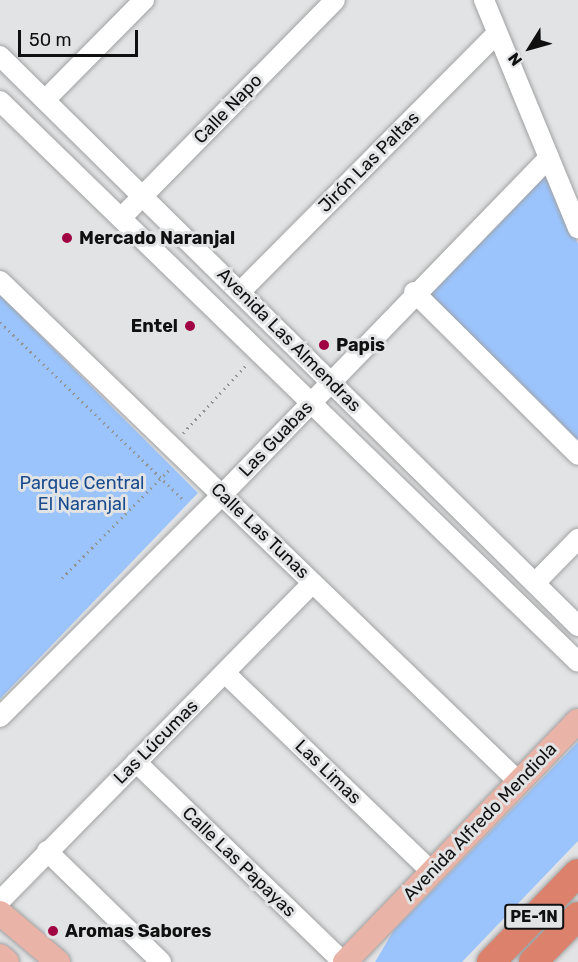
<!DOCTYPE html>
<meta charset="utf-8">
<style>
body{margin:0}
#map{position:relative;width:578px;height:962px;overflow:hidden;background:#e2e3e4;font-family:Rubik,sans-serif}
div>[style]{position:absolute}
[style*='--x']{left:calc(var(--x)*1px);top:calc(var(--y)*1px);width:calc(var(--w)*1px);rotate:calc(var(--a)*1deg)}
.green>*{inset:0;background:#9bc4fd}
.path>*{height:3px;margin-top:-1.5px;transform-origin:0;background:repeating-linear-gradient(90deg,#929394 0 1.5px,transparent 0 6px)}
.roads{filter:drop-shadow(0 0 2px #a0a1a2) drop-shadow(0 0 2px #a0a1a2)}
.minor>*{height:20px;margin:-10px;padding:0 10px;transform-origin:10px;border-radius:10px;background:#fff}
.major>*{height:24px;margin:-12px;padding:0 12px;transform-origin:12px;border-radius:12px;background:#e9b3a7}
.highway>*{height:28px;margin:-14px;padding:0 14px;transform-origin:14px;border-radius:14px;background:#db816c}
.dots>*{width:16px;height:16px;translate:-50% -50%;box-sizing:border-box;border:3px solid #e2e3e4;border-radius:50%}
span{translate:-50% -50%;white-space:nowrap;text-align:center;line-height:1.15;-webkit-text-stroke:6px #e2e3e4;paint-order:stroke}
.shield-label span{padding:2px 4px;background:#e2e3e4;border:2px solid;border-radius:4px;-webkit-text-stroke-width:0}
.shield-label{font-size:16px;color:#101010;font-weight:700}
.street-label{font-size:18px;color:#101010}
.poi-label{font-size:18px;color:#101010;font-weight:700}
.left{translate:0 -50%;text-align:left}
.right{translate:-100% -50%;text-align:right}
.park-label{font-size:18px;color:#194b8f}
.north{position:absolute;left:500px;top:18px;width:60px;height:60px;-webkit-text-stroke:4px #e2e3e4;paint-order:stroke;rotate:233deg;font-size:16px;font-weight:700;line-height:24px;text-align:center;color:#101010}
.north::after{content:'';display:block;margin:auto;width:21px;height:27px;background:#101010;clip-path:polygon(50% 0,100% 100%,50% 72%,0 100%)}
.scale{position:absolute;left:18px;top:30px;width:120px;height:27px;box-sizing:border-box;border:3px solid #101010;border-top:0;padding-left:8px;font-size:18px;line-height:21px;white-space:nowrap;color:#101010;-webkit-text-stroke:4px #e2e3e4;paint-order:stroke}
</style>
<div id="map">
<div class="green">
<div style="clip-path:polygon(546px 166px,578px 244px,578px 447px,423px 292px)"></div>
<div style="clip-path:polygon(0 295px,198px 493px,0 699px)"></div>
<div style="clip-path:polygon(578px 742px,578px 841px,462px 962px,375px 962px,394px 930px)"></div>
</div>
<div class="path">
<div style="--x:0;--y:322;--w:256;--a:44.1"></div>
<div style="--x:183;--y:433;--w:96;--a:-47.1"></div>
<div style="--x:62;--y:578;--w:153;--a:-45.3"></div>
</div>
<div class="roads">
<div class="minor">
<div style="--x:484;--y:0;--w:247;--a:67.6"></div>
<div style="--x:0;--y:56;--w:812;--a:44.6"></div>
<div style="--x:45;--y:100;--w:141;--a:-45.3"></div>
<div style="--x:0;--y:101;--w:805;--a:44.14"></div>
<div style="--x:121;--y:218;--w:305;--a:-45.5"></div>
<div style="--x:0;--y:281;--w:721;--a:43.99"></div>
<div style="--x:241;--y:291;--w:363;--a:-45.2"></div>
<div style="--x:414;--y:292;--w:231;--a:44.8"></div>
<div style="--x:535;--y:583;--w:62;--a:-45.7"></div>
<div style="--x:225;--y:673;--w:286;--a:43.9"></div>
<div style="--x:0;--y:717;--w:314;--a:-45"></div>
<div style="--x:222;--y:495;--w:470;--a:-45.9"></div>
<div style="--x:136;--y:762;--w:288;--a:44"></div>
<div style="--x:47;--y:851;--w:159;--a:44.2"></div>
<div style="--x:0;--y:901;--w:446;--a:-45.5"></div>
</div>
<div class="major">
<div style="--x:0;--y:913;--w:76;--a:40.2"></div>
<div style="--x:0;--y:956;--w:9;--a:41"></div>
<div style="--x:345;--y:962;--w:335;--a:-46"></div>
</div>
<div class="highway">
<div style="--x:491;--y:962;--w:124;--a:-45.7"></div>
<div style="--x:533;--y:962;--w:64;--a:-45.6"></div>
</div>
</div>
<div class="dots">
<div style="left:67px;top:238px;background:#a00443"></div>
<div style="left:190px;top:326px;background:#a00443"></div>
<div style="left:324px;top:345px;background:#a00443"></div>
<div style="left:53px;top:931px;background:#a00443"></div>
</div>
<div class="shield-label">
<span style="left:534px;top:917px">PE-1N</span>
</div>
<div class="street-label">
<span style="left:228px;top:109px;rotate:-46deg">Calle Napo</span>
<span style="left:369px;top:162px;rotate:-45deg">Jirón Las Paltas</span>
<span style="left:289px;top:340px;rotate:45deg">Avenida Las Almendras</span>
<span style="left:276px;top:439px;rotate:-46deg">Las Guabas</span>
<span style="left:260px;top:531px;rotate:44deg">Calle Las Tunas</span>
<span style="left:156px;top:742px;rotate:-45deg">Las Lúcumas</span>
<span style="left:328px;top:772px;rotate:44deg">Las Limas</span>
<span style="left:480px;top:822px;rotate:-46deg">Avenida Alfredo Mendiola</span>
<span style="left:239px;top:862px;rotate:44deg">Calle Las Papayas</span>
</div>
<div class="poi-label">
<span class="left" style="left:79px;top:238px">Mercado Naranjal</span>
<span class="right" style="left:178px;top:326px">Entel</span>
<span class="left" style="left:336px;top:345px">Papis</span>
<span class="left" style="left:65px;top:931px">Aromas Sabores</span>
</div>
<div class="park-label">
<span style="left:82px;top:494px">Parque Central<br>El Naranjal</span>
</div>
<div class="north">N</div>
<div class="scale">50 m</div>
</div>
